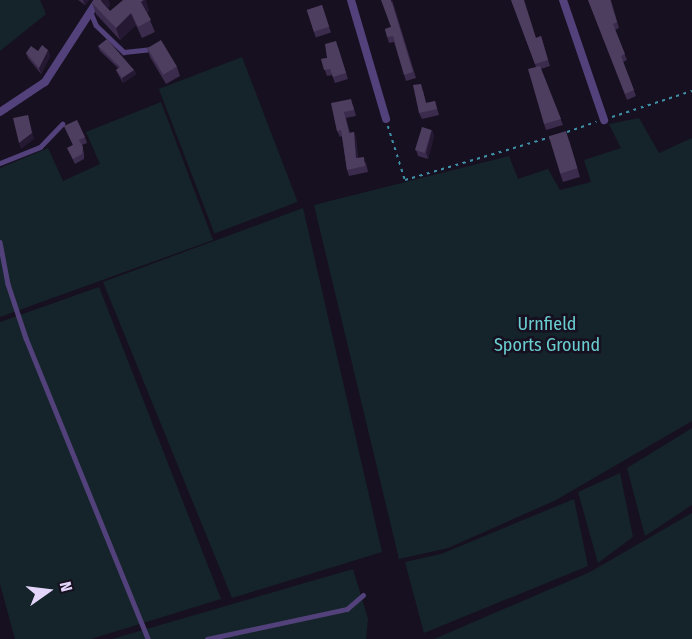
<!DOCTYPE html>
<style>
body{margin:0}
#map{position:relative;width:692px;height:639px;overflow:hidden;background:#171020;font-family:"Fira Sans Condensed",sans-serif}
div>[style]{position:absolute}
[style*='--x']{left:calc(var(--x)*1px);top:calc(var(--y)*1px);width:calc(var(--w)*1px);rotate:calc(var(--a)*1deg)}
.green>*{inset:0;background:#14242a;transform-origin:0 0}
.path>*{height:1.5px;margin-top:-0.75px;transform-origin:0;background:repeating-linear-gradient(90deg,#3d90a5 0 3px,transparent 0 7.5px)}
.lane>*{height:4.5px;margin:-2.25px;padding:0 2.25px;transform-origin:2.25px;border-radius:2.25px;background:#52417a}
.street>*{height:8px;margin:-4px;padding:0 4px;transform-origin:4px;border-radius:4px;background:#52417a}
.wall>*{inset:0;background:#3b2b4c;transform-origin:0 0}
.shaded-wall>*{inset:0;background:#251833}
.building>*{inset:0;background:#4d3d5f;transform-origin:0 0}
span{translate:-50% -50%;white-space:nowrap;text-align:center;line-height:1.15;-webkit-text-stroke:5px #171020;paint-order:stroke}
.park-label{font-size:18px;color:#6aced0}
.north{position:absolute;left:18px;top:561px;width:60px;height:60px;-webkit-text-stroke:4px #171020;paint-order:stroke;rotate:76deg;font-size:16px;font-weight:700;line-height:24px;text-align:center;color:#e3d5fa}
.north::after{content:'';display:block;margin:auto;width:21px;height:27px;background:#e3d5fa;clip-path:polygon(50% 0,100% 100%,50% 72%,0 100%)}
</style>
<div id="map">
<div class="green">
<div style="clip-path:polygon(0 0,40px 0,46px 14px,0 51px)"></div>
<div style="left:242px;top:57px;width:155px;height:89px;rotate:69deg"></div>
<div style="clip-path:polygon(161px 102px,213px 240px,0 317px,0 168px,48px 148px,63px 181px,100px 164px,86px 132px)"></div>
<div style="clip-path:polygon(639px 118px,659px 153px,692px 138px,692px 421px,556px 500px,448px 548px,399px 559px,314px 205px,509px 156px,518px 179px,548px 169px,560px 190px,591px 182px,584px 160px,621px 148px,609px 124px)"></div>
<div style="clip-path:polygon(303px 208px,382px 552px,232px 598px,103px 282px)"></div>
<div style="clip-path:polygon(99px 287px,221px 599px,91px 639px,15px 639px,0 584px,0 322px)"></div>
<div style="clip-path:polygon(692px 428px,692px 505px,645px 536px,627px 468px)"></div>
<div style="clip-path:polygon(620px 473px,633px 537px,598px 563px,578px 492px)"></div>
<div style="clip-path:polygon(574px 499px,588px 566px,424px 633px,405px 562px,441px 554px)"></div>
<div style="clip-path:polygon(692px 513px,692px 639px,434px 639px,590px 572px)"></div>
<div style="clip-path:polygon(353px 569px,368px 619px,366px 639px,112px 639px)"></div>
</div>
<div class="path">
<div style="--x:612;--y:117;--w:84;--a:-18"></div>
<div style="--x:388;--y:126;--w:57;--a:72.5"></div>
<div style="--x:405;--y:180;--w:152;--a:-16.4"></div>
<div style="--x:567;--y:132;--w:31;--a:-19"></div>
</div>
<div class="lane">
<div style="--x:91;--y:13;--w:13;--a:67"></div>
<div style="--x:96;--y:25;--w:39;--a:44"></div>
<div style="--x:124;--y:52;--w:28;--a:-6"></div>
<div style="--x:0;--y:163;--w:43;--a:-21.8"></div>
<div style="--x:40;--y:147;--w:32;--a:-46"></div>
<div style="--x:0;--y:242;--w:43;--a:79.2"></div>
<div style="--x:8;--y:284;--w:57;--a:71.6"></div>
<div style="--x:26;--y:338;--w:325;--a:67.9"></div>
<div style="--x:207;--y:639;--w:143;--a:-12.1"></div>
<div style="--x:347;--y:609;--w:21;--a:-41"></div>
</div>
<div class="street">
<div style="--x:351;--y:0;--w:124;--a:73.6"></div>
<div style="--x:563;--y:0;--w:127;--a:71.1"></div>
<div style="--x:0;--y:112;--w:54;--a:-33.7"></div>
<div style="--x:45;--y:82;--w:98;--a:-57.1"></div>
</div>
<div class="wall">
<div style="clip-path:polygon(78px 0,89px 0,85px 5px)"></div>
<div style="clip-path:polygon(94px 0,108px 0,110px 5px,108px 8px,110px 11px,149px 10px,147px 13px,155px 32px,142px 38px,136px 25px,120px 40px,96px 14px,92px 3px)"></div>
<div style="clip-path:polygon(392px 0,416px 78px,406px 81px,394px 42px,389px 43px,385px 29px,391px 27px)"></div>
<div style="clip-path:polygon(511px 0,536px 38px,541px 36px,550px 66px,541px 69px,563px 125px,546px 130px,544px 124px,536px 67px)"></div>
<div style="clip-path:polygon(588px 0,611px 0,619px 28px,615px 30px,627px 60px,623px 62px,636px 96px,627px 100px)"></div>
<div style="left:322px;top:5px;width:29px;height:16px;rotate:72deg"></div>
<div style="clip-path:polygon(98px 46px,134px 70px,136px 74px,123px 83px,118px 74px,116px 70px,118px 68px,100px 51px)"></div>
<div style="clip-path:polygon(338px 47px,348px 79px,335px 83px,332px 75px,327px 76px,321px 59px,327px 58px)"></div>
<div style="clip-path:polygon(147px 48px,177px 67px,180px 76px,166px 84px,150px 57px)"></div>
<div style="clip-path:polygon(48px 50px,50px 56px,41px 74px,28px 58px,26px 53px)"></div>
<div style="clip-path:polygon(423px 90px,426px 103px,435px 101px,439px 115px,422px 119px,419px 113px)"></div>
<div style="clip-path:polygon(331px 103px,353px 105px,356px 116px,346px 118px,350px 133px,354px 132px,356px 138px,358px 158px,366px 163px,368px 172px,349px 176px,347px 170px,342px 136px,340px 137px,337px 131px)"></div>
<div style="clip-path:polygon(64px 126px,85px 137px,87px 143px,82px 145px,84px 153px,84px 159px,75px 164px,67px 148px,73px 145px)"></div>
<div style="clip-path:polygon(432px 130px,434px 136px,428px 159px,418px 156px,416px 150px)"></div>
<div style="clip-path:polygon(569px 140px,580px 177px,563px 182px,560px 173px)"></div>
</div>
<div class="shaded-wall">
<div style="clip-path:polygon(83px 0,89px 0,85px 5px)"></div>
<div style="clip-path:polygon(101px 0,108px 0,110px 5px,105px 13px)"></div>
<div style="clip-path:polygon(144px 0,146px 0,149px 10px,146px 14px,141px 2px)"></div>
<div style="clip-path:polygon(131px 13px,136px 25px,120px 40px,116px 28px)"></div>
<div style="clip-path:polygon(48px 50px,50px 56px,41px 74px,39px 68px)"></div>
<div style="clip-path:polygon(134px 70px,136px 74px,123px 83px,122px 78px)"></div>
<div style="clip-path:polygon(28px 115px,34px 139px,21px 149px,19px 143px)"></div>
<div style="clip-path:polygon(432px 130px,434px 136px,428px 159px,426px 153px)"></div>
<div style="clip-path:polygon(354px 132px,356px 138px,358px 164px,356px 158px)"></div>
</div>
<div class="building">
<div style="clip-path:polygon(94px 0,101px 0,101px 1px,110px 11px,123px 0,144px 0,141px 2px,151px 20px,138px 27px,131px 13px,116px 28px,92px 3px)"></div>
<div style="clip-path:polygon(381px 0,391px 0,413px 72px,404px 75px,393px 36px,387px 37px,385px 29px,391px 27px)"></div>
<div style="clip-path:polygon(511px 0,524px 0,536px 38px,541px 36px,548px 60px,535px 64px)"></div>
<div style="clip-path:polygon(588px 0,610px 0,617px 22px,613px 24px,625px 54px,621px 56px,634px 90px,625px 94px)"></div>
<div style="left:322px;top:5px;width:23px;height:16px;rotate:72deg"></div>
<div style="clip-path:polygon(107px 39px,134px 70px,122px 78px,116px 70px,120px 67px,98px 46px)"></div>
<div style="left:161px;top:40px;width:31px;height:16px;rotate:59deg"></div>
<div style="clip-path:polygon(336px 41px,346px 73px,333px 77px,330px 69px,324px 70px,321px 59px,327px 58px,325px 44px)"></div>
<div style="clip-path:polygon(42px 45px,48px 50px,39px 68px,26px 53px,31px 46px,38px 51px)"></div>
<div style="clip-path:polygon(540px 66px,561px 119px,544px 124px,528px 69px)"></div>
<div style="clip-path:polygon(421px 84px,426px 103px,435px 101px,437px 109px,419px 113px,413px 85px)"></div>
<div style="clip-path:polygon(351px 99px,354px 110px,344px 112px,349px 133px,354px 132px,356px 158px,364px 157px,365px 166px,347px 170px,341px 130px,337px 131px,331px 103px)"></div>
<div style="clip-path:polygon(28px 115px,32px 133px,19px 143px,13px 118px)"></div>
<div style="clip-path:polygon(77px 120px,85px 137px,79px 140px,83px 147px,82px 154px,73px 159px,67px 148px,73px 145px,64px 126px)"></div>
<div style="left:422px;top:127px;width:10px;height:24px;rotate:17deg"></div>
<div style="left:566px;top:131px;width:39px;height:18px;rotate:73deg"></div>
</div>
<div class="park-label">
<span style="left:547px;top:335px">Urnfield<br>Sports Ground</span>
</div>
<div class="north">N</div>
</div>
